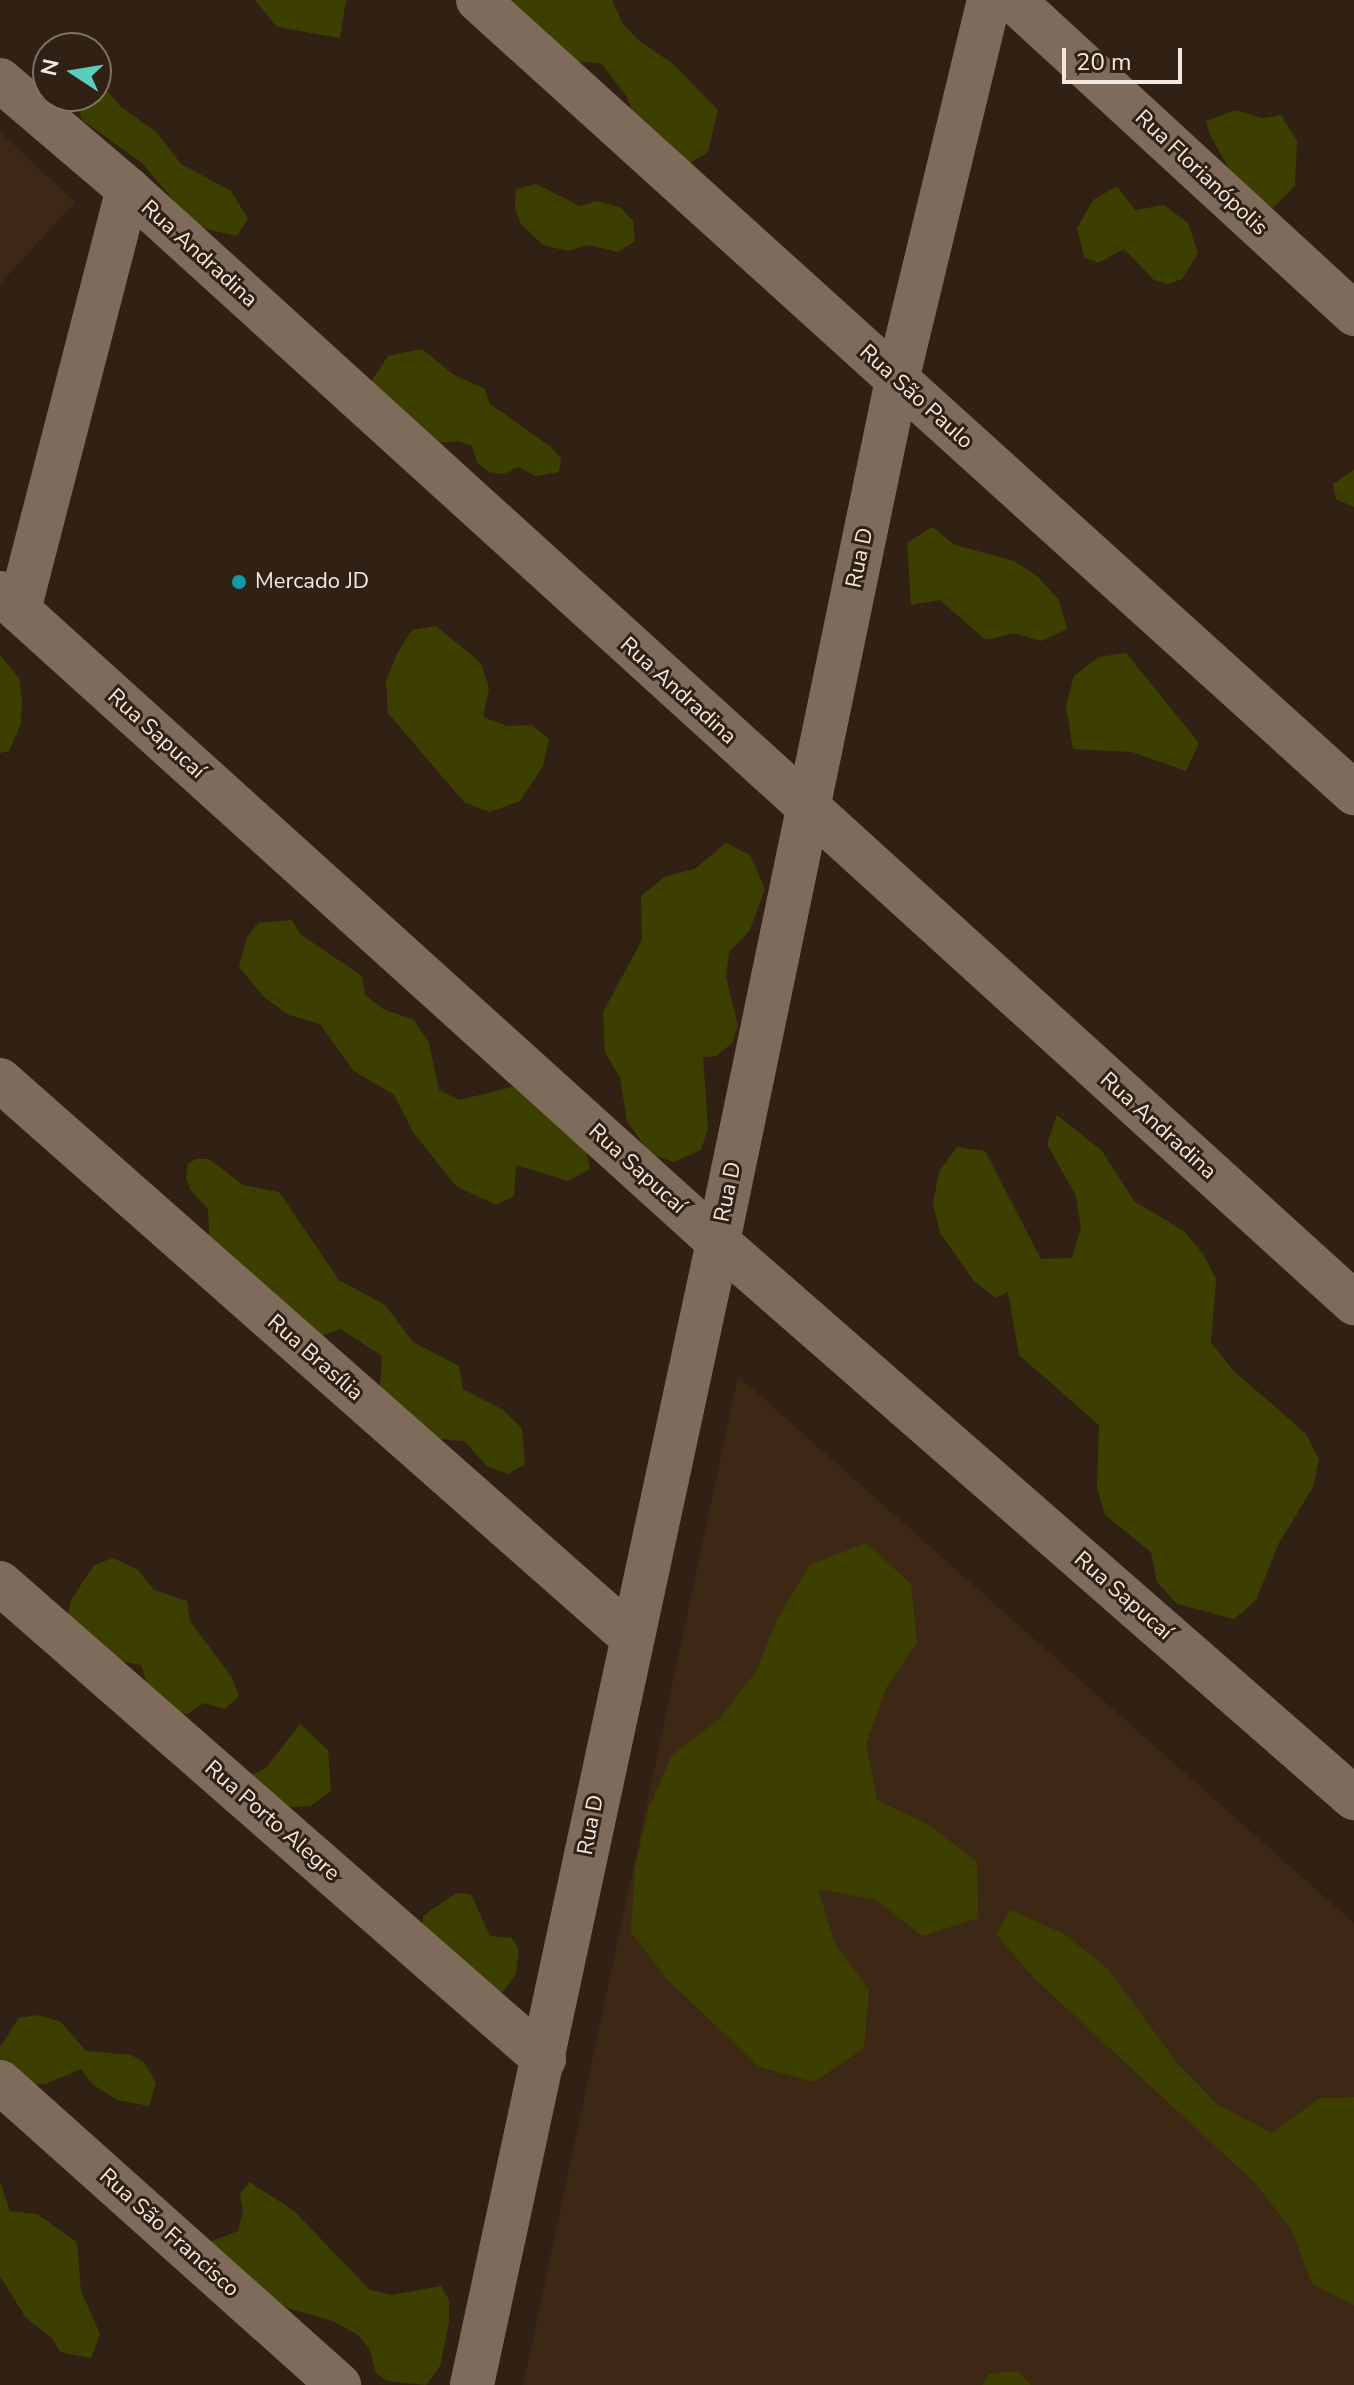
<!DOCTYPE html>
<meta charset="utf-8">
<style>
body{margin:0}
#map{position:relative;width:1354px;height:2385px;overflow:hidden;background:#302114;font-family:"Nunito Sans",sans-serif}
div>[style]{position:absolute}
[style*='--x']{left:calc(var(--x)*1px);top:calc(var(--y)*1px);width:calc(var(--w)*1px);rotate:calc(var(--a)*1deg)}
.built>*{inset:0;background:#3d2816}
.green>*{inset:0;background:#3d3f01}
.minor>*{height:44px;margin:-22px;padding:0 22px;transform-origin:22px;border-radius:22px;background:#7e6b5c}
.tertiary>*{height:44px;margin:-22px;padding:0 22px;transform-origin:22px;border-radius:22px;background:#7e6b5c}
.dots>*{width:22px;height:22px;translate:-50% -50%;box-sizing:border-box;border:4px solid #302114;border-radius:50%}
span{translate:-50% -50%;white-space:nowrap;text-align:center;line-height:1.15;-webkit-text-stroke:6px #302114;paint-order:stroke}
.street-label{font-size:22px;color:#f3e8df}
.poi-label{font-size:22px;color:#f3e8df}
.left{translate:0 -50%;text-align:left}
.north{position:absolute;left:32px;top:32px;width:80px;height:80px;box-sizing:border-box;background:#302114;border:2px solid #7e7165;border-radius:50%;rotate:282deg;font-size:22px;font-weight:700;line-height:32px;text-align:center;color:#f3e8df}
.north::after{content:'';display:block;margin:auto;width:28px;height:36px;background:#5acebd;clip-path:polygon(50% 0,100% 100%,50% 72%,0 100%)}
.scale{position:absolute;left:1062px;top:48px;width:120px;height:36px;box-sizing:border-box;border:4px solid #f3e8df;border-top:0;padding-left:10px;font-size:24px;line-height:28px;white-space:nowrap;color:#f3e8df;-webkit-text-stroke:6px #302114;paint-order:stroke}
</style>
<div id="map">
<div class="built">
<div style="clip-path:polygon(0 132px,75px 202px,0 284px)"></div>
<div style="clip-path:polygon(738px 1376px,1354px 1923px,1354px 2385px,523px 2385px)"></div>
</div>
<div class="green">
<div style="clip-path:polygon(255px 0,346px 0,340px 38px,277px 27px)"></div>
<div style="clip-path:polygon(490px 0,612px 0,623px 24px,637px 39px,673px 64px,718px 110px,708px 152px,690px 163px,639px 128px,627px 97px,601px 63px,566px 61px)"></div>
<div style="clip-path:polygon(96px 87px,104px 87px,120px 106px,157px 133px,181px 164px,231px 191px,248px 219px,237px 236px,206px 229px,187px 216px,141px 162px,82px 120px,77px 103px,80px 96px,96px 96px)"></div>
<div style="clip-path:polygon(1235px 110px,1262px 118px,1281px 115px,1297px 141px,1295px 186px,1273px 208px,1235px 179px,1210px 135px,1206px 121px)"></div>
<div style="clip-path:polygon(536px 184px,580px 206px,597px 201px,620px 207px,633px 221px,635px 241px,618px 252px,588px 245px,568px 251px,543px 245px,521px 224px,515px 208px,516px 189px)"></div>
<div style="clip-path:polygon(1117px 186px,1135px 210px,1164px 205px,1188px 223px,1198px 253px,1182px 279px,1168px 284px,1154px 280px,1124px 249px,1098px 263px,1084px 257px,1077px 228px,1093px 200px)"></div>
<div style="clip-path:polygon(422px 349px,454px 375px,485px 389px,490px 404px,551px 447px,561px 459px,559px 472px,536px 476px,518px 467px,504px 474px,489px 472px,477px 462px,472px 446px,459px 441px,436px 443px,371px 396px,372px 380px,388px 356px)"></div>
<div style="clip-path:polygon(1354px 470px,1354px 507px,1336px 499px,1333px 484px)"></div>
<div style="clip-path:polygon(932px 527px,955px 545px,1014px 561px,1038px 577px,1059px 600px,1067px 629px,1041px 641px,1013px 633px,986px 640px,940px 600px,911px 605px,907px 543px)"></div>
<div style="clip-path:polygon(436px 626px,481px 663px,489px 688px,483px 717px,507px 726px,532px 725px,549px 739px,543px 766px,520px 801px,490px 812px,464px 802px,388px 713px,386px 680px,398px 652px,412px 630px)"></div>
<div style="clip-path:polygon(1126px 653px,1199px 743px,1186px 771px,1132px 752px,1073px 749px,1066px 706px,1074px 676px,1099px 657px)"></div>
<div style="clip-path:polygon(0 655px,19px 678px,22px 700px,21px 724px,9px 751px,0 753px)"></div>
<div style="clip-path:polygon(726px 843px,750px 855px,765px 889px,750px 930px,729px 952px,726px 977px,738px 1025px,732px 1043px,716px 1056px,703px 1057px,708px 1128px,701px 1150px,674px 1162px,650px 1154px,627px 1121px,620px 1078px,605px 1052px,603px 1012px,642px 940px,641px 896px,666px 876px,695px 869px)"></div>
<div style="clip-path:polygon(292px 920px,300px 934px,362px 976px,365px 995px,383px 1009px,414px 1020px,429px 1043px,439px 1090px,459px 1100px,516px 1086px,585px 1146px,590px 1169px,568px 1181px,516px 1165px,514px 1196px,496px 1205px,456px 1186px,413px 1132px,394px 1095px,353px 1070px,320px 1024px,289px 1015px,264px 997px,239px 967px,247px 937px,258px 923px)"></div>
<div style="clip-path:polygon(1057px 1115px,1102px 1151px,1134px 1201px,1185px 1232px,1203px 1254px,1216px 1279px,1211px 1343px,1234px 1371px,1305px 1433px,1319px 1459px,1313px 1487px,1279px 1543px,1256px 1600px,1234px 1619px,1177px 1604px,1157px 1582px,1151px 1552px,1105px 1515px,1097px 1487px,1099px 1425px,1019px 1355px,1008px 1292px,996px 1298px,974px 1281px,940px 1233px,933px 1203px,939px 1172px,957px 1147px,985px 1151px,1041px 1259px,1072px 1258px,1081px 1228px,1076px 1196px,1047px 1144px)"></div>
<div style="clip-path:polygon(196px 1159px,209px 1159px,243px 1185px,279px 1192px,339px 1280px,385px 1305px,413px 1342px,459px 1366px,463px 1389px,503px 1410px,522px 1428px,525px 1464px,508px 1474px,487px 1466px,464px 1441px,410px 1436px,379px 1403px,382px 1356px,340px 1329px,319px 1337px,210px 1247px,208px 1209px,190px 1189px,186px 1177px,188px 1164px)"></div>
<div style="clip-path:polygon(866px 1543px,911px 1584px,917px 1642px,886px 1688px,866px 1744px,877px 1800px,931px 1826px,977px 1862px,978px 1918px,922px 1936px,876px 1900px,818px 1889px,835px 1944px,869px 1990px,864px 2048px,814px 2082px,759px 2067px,666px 1978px,631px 1932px,635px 1868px,648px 1810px,672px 1755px,719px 1719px,756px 1672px,777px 1619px,810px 1565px)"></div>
<div style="clip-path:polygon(113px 1558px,137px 1569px,154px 1590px,187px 1601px,190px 1621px,231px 1676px,239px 1696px,225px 1709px,204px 1703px,187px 1714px,165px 1709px,149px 1691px,141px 1665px,109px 1659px,67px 1618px,71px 1600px,94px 1565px)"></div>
<div style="clip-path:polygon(300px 1724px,328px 1750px,331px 1791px,311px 1806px,275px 1808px,246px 1778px,266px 1768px)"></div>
<div style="clip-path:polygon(456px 1893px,471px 1894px,490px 1936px,512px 1938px,519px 1950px,516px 1973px,504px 1991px,486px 1996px,422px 1940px,423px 1916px)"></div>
<div style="clip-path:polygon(1010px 1910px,1063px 1933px,1108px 1969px,1177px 2063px,1218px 2105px,1272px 2133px,1320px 2098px,1354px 2097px,1354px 2305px,1312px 2284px,1292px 2230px,1254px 2182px,1034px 1978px,996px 1934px)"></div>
<div style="clip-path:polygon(38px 2015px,61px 2022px,86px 2051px,131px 2055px,144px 2062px,156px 2083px,149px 2106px,118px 2100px,92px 2084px,81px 2069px,45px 2084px,14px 2083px,0 2072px,0 2047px,19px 2018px)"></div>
<div style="clip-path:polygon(0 2182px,10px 2211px,37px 2214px,77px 2242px,81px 2291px,100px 2334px,91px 2358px,60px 2352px,52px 2338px,26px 2318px,0 2276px)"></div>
<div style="clip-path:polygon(250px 2182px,294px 2211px,370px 2290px,392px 2295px,441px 2286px,449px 2300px,449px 2323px,440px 2366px,426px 2385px,387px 2381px,376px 2373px,369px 2348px,358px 2335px,333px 2321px,276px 2305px,191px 2249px,238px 2231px,243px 2211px,240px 2194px)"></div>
<div style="clip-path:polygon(1017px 2371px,1031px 2385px,983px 2385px,988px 2374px)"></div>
</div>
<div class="minor">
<div style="--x:478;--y:0;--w:1182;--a:42.15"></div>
<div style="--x:1013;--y:0;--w:464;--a:42.6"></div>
<div style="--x:0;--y:80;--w:168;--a:40.4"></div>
<div style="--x:128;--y:189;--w:1657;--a:42.26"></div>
<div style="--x:0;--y:593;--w:968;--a:42.11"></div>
<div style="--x:718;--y:1242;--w:1169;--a:102.15"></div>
<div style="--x:19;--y:610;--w:435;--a:-75.5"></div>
<div style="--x:0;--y:1080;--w:839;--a:41.42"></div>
<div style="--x:0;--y:1583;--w:723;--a:41.19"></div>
<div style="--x:0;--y:2082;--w:455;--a:41.8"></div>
</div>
<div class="tertiary">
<div style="--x:989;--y:0;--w:391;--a:103.6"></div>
<div style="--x:897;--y:380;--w:880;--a:101.73"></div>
<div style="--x:718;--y:1242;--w:845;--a:41.16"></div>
</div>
<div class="dots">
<div style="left:239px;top:582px;background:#0f9aa8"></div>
</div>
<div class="street-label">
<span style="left:1201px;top:173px;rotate:43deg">Rua Florianópolis</span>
<span style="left:199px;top:254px;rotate:42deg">Rua Andradina</span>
<span style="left:916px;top:397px;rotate:42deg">Rua São Paulo</span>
<span style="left:860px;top:558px;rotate:-78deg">Rua D</span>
<span style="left:678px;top:691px;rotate:42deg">Rua Andradina</span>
<span style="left:156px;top:734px;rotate:42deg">Rua Sapucaí</span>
<span style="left:1158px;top:1126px;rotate:42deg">Rua Andradina</span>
<span style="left:637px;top:1169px;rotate:42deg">Rua Sapucaí</span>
<span style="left:728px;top:1192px;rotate:-78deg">Rua D</span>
<span style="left:315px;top:1358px;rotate:41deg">Rua Brasília</span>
<span style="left:1123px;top:1596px;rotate:41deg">Rua Sapucaí</span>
<span style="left:272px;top:1821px;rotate:41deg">Rua Porto Alegre</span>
<span style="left:591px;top:1825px;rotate:-79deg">Rua D</span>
<span style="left:169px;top:2233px;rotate:42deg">Rua São Francisco</span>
</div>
<div class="poi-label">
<span class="left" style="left:255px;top:582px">Mercado JD</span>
</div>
<div class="north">N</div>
<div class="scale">20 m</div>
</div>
